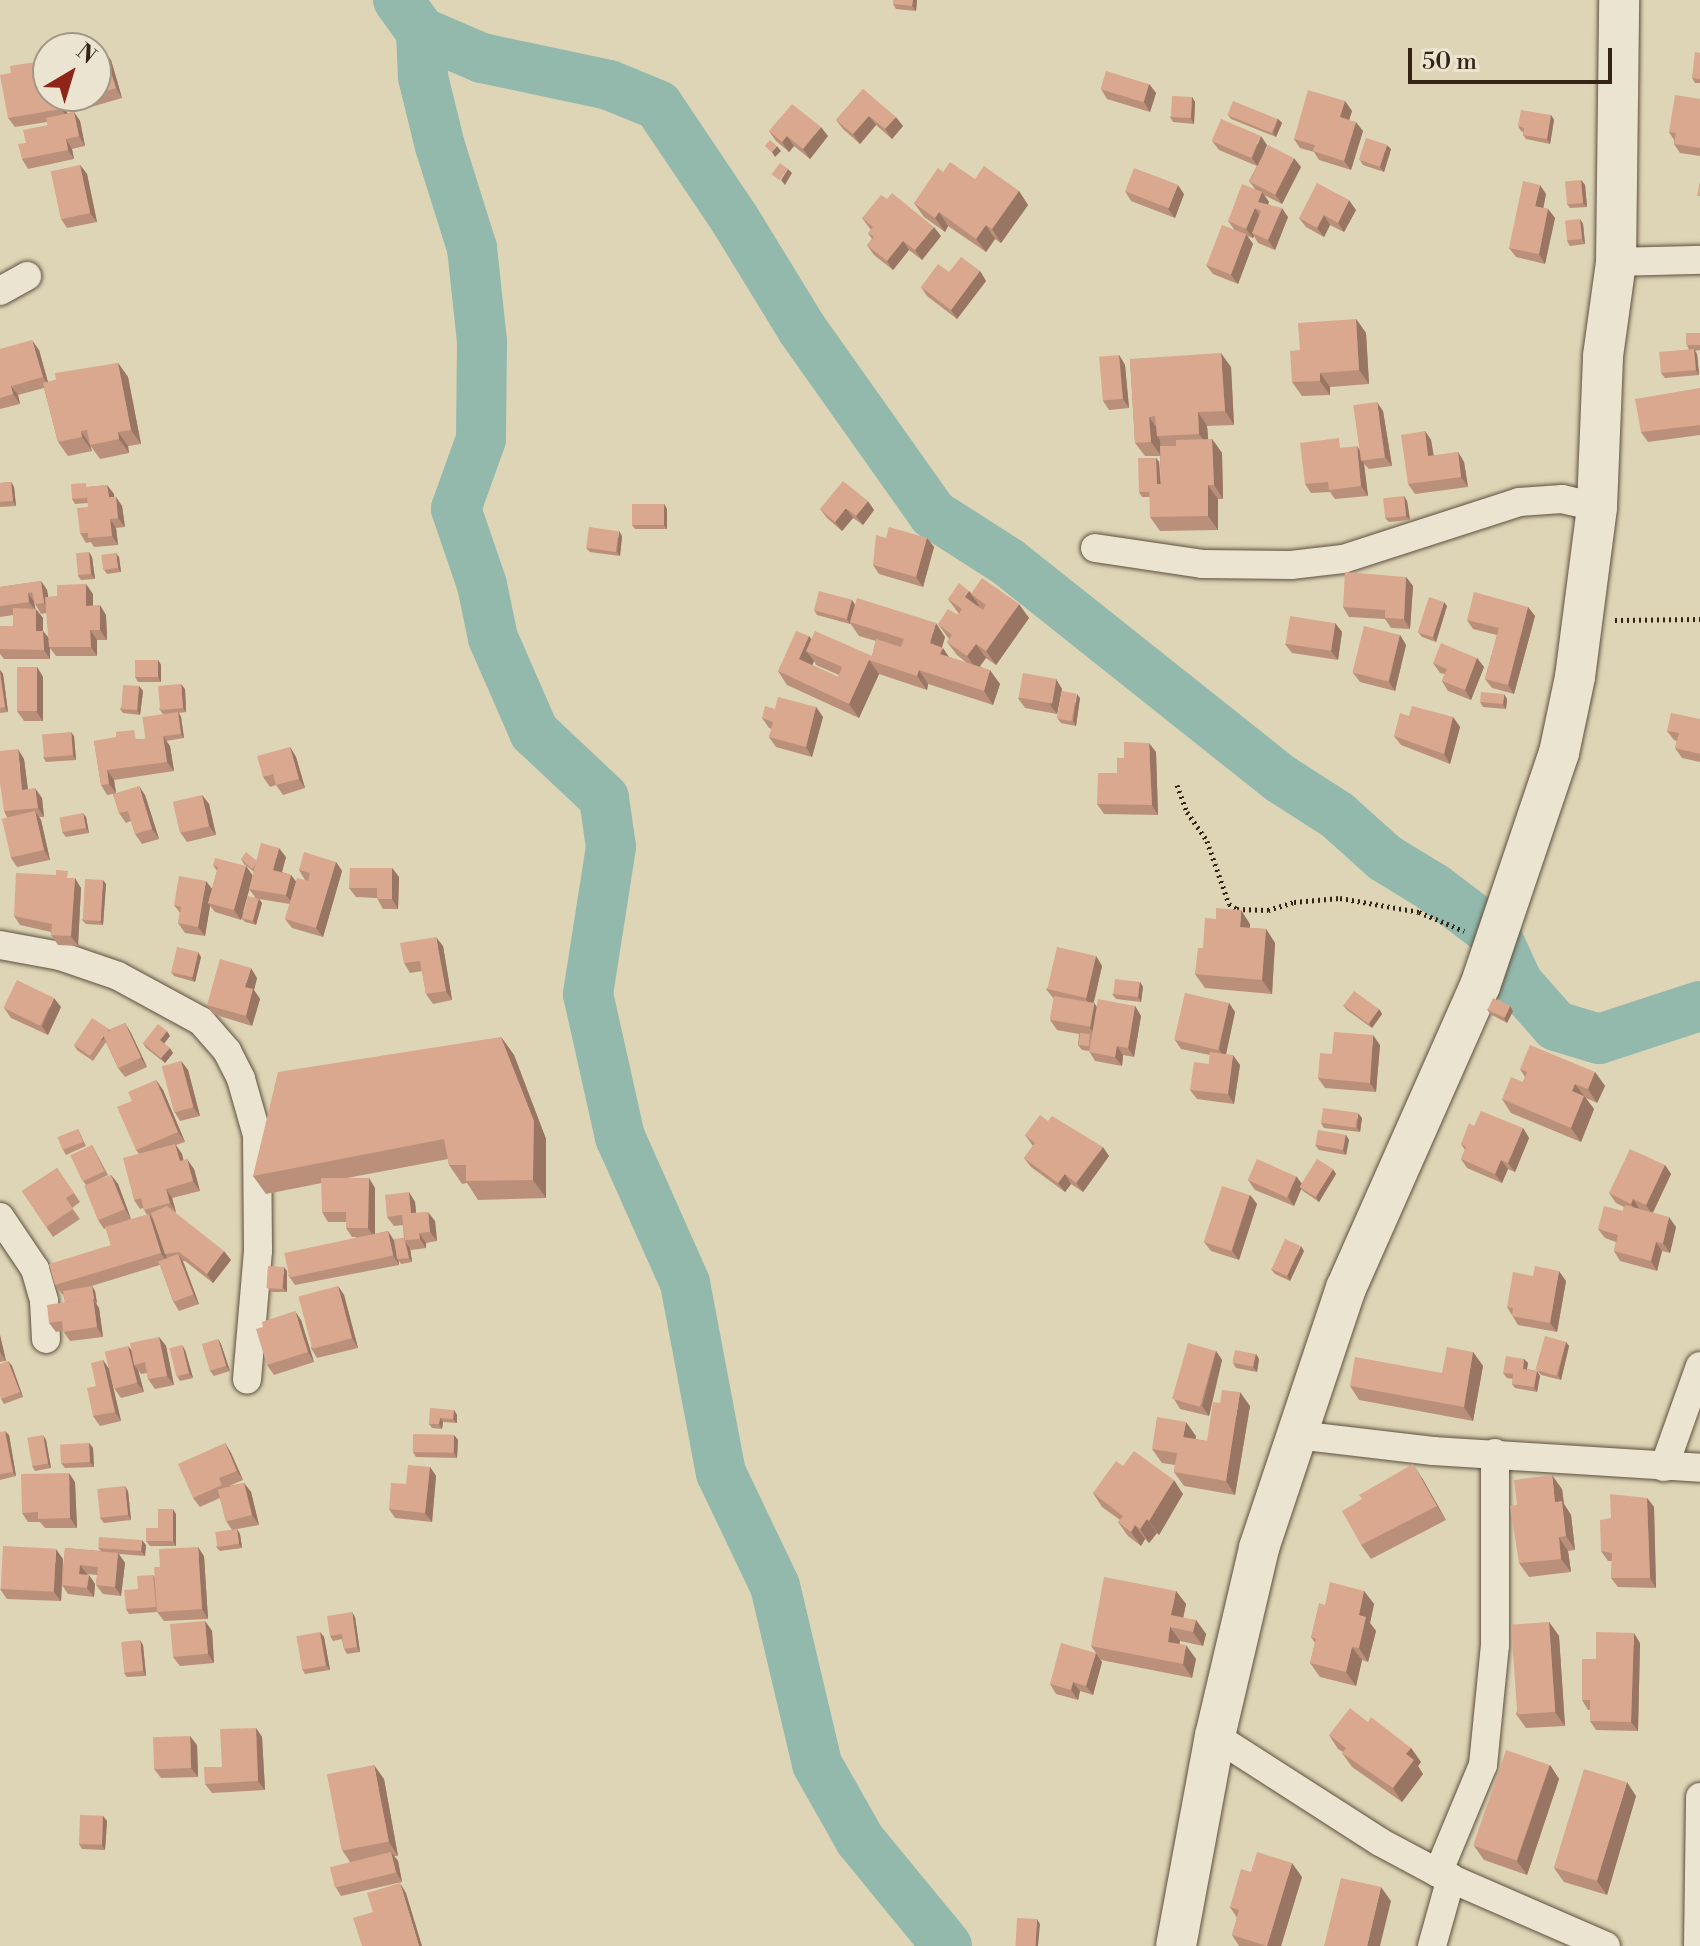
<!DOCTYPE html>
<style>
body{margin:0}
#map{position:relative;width:1700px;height:1946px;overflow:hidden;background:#ded5b7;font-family:"Libre Bodoni",serif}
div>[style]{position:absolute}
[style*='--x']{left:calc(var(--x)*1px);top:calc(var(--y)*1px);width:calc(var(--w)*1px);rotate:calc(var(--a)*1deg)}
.river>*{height:50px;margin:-25px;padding:0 25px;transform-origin:25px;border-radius:25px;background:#93b9ad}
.path>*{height:5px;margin-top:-2.5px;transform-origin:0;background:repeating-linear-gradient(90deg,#332416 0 2px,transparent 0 6px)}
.roads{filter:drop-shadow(0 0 2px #5e503e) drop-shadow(0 0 2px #5e503e)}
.street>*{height:28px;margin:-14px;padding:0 14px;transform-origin:14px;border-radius:14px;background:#eae4d0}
.secondary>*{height:40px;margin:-20px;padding:0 20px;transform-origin:20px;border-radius:20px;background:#eae4d0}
.wall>*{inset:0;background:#bb907a}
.shaded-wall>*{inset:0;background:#987663;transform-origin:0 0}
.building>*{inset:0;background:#d9a88e;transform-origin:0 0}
span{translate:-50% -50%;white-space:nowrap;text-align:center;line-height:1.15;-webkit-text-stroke:6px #eae4d0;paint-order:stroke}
.north{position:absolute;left:32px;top:32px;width:80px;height:80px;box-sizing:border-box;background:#eae4d0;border:2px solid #a19786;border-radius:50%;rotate:38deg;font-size:22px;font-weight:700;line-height:32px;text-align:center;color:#332416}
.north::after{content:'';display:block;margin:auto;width:28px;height:36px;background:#8f2418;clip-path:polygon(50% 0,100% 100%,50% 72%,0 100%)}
.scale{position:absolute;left:1408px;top:48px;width:204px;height:36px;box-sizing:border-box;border:4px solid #332416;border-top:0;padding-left:10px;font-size:24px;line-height:28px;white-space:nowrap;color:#332416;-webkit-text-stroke:6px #eae4d0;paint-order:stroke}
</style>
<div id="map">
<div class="river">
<div style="--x:398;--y:0;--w:39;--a:54"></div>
<div style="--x:421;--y:32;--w:66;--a:23.1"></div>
<div style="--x:482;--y:58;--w:130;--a:12"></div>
<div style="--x:609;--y:85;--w:53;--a:22.2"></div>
<div style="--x:658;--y:105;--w:136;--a:56.1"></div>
<div style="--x:734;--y:218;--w:130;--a:58.5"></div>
<div style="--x:802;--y:329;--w:227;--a:54.7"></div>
<div style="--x:933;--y:514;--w:89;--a:32.6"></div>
<div style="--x:1008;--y:562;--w:349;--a:38.5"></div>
<div style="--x:1281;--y:779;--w:67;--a:32.7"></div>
<div style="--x:1337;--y:815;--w:64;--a:41.9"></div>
<div style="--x:1385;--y:858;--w:57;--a:31.5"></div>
<div style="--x:1434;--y:888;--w:78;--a:37.2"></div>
<div style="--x:1496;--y:935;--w:53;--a:65.4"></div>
<div style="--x:1518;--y:983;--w:57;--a:48.5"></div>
<div style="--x:1556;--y:1026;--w:45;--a:16.8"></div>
<div style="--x:1599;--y:1039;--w:106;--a:-18.1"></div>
<div style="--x:421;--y:32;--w:45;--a:87.5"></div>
<div style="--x:423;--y:77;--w:71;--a:76.2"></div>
<div style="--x:440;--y:146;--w:107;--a:72.6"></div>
<div style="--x:472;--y:248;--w:94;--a:83.9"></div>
<div style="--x:482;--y:341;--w:98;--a:90.6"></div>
<div style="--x:481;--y:439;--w:74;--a:109.7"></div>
<div style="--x:456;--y:509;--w:80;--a:71.1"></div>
<div style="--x:482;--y:585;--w:54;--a:78.3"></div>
<div style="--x:493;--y:638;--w:103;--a:66.4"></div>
<div style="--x:534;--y:732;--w:96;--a:43.3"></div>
<div style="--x:604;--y:798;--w:49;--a:81.9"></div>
<div style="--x:611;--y:847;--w:149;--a:98.9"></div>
<div style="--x:588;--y:994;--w:147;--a:77.4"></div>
<div style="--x:620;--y:1137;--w:160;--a:66"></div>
<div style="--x:685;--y:1283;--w:193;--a:79.3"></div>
<div style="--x:721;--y:1473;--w:125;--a:64.5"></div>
<div style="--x:775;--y:1586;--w:183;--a:76.7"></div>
<div style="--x:817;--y:1764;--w:87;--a:60.5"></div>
<div style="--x:860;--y:1840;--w:137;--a:50.6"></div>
</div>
<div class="path">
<div style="--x:1615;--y:620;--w:85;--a:-0.7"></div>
<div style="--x:1177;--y:785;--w:29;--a:70"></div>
<div style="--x:1187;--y:812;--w:35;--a:55"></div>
<div style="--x:1207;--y:841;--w:67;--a:70.8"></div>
<div style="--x:1229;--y:904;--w:9;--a:32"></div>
<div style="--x:1237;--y:909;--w:31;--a:2"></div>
<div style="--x:1268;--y:910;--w:27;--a:-17"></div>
<div style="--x:1294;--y:902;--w:46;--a:-5"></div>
<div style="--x:1340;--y:898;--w:80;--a:10"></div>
<div style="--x:1419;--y:912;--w:49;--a:22.9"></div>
</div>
<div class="roads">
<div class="street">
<div style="--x:1616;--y:262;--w:84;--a:-1.4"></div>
<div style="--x:0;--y:291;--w:31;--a:-29"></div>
<div style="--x:1095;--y:548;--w:108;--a:8.5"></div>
<div style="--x:1202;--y:564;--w:89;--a:0.6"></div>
<div style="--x:1291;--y:565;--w:52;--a:-6.6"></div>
<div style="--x:1343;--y:559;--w:185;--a:-17.9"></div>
<div style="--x:1519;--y:502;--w:43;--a:-4"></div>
<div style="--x:1562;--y:499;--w:36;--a:13"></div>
<div style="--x:0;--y:945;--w:61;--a:10.4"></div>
<div style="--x:60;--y:956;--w:61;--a:19"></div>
<div style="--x:118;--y:976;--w:94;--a:28.5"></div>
<div style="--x:201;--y:1021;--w:40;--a:49"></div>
<div style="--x:227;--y:1051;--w:31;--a:63"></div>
<div style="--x:241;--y:1079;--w:58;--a:74.1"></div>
<div style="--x:257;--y:1135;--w:116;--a:89.5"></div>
<div style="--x:258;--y:1251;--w:129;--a:94.9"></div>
<div style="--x:0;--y:1217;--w:63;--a:56.1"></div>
<div style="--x:35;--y:1269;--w:33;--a:74"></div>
<div style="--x:44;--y:1301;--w:38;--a:87"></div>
<div style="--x:1297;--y:1435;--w:137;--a:6.7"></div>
<div style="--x:1433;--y:1451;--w:268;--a:3.6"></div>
<div style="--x:1664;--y:1467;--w:107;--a:-70.4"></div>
<div style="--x:1215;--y:1736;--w:196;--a:32.7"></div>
<div style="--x:1380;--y:1842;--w:66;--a:28.1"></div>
<div style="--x:1438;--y:1873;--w:183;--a:23.5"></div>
<div style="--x:1438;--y:1873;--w:117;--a:-67.4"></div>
<div style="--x:1483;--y:1765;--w:121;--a:-84.3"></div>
<div style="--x:1495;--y:1645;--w:192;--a:-90"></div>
<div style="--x:1432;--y:1946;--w:71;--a:-74.4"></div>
<div style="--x:1698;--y:1946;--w:149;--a:-89.2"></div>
</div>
<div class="secondary">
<div style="--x:1176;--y:1946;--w:214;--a:-79.5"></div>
<div style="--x:1215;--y:1736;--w:193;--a:-76.8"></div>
<div style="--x:1259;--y:1548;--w:274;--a:-71.5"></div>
<div style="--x:1346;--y:1288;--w:330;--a:-66.1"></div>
<div style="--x:1480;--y:986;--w:246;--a:-71.3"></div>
<div style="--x:1559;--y:753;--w:78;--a:-78.1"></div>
<div style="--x:1575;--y:677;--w:171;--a:-82.6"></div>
<div style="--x:1597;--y:507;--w:151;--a:-87.7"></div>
<div style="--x:1603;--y:356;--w:95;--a:-82.1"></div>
<div style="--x:1616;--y:262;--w:262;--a:-89.3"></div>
</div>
</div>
<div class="wall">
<div style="clip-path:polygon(917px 0,916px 11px,896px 9px,893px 4px)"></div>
<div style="clip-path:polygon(96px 53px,111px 60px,122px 98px,74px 112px,80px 121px,85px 146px,72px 149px,74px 159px,28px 169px,22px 159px,26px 143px,48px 125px,47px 122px,15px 127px,8px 118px,48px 96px,64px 96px,67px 113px,74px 112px,67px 103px,65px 96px,96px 96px)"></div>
<div style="clip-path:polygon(1700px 53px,1700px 83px,1695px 83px,1692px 78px)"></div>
<div style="clip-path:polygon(1149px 84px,1156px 93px,1150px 112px,1107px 99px,1101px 89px)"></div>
<div style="clip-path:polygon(863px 89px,903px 126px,892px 139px,876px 125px,860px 144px,843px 129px,836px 120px)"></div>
<div style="clip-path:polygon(1192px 97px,1195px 102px,1194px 124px,1173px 122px,1170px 117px)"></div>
<div style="clip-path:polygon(1700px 99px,1700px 156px,1680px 153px,1674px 144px,1674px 140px,1669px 132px)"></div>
<div style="clip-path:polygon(1345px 101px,1352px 111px,1349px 120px,1363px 131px,1351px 170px,1319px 160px,1314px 152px,1300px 148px,1294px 139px)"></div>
<div style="clip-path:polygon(1228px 115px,1278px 119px,1282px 123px,1276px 137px,1231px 119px)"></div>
<div style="clip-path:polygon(1551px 115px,1554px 120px,1550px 144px,1526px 139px,1523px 135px,1523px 132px,1521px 131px,1518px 126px)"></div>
<div style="clip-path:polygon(769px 131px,828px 136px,810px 159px,794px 146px,789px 152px,776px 141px)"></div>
<div style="clip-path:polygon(1212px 141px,1267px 145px,1264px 152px,1301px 167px,1282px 204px,1264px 195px,1269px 202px,1268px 204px,1288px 217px,1275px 250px,1258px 243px,1254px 236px,1253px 238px,1247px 236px,1253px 244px,1238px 284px,1213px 274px,1206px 265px,1234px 229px,1228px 221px,1255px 189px,1249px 181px,1257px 166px,1219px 150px)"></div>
<div style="clip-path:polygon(1391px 149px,1384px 172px,1363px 165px,1360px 160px)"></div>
<div style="clip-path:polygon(80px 165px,87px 174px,97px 222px,67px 228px,61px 219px)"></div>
<div style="clip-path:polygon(943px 172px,1019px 191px,1028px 205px,1001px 243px,995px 239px,986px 252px,948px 226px,945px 232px,924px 217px,914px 203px)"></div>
<div style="clip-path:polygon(1581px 180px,1585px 185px,1587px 207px,1570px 208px,1567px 204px)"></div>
<div style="clip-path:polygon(1125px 191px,1184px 194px,1175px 218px,1131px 201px)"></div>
<div style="clip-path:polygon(1546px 194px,1543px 208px,1548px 209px,1555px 218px,1545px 264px,1516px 257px,1509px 248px)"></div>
<div style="clip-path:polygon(887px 199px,941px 236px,922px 260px,909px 250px,893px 270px,874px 255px,867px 245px,872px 239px,868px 233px,871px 230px,862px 218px)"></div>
<div style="clip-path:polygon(1356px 210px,1344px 232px,1330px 225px,1324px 237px,1306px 227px,1299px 218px)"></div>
<div style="clip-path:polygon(1580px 219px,1583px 224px,1585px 244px,1570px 246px,1567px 241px)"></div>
<div style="clip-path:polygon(980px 271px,986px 281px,957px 319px,927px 296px,921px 287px,949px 272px)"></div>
<div style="clip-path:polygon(1356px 319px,1366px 333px,1369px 384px,1330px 387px,1330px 395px,1302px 396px,1292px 382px)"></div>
<div style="clip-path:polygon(1700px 333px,1700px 350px,1695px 351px,1697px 354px,1699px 375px,1665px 378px,1661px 373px,1689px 349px,1687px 346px)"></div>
<div style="clip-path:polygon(0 349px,39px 350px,48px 382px,118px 363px,128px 377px,141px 444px,128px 446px,129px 453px,100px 459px,90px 445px,92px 451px,68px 456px,58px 442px,44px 388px,18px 395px,20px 404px,0 409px)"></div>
<div style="clip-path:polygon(1119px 355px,1125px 365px,1129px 408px,1109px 410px,1103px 401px)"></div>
<div style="clip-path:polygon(1130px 359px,1231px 367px,1234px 425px,1207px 426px,1208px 439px,1212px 439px,1222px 453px,1223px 499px,1218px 499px,1218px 530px,1160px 531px,1150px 517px,1150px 497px,1142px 497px,1139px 492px,1156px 458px,1159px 462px,1161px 484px,1160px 456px,1145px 456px,1135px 443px)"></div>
<div style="clip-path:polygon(1700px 388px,1700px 435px,1648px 442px,1641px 432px)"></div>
<div style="clip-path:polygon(1383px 411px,1392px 466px,1369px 469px,1364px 464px,1368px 496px,1335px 499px,1330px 492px,1311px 493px,1305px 484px,1346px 448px,1361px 451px)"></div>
<div style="clip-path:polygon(1425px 431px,1431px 440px,1434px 456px,1458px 452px,1464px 462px,1468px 487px,1415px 494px,1408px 484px)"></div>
<div style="clip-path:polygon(11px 482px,14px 487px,16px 506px,0 507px,0 483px)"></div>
<div style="clip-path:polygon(107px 485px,114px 494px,114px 497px,116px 497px,122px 506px,125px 527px,116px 528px,118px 545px,94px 547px,91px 542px,86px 543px,80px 533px,88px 507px,88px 503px,75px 504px,72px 499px,88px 487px)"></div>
<div style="clip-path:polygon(1404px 496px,1407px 501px,1410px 520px,1389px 522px,1385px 518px)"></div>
<div style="clip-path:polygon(664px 504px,667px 509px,667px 529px,635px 529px,632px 525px)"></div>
<div style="clip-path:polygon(820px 509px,874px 510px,863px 525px,853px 518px,842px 531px,827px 518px)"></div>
<div style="clip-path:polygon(622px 536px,620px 556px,590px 552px,586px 548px)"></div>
<div style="clip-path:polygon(886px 538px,927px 538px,934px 547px,923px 587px,879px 574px,873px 565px)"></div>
<div style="clip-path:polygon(89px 552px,92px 557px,95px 579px,81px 580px,78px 576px)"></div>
<div style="clip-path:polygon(119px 557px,121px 572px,107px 574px,104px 570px)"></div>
<div style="clip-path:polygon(1406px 577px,1413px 586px,1410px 629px,1391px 628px,1385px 619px,1349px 617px,1343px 607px)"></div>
<div style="clip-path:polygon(evenodd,41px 581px,47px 590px,48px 597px,93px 594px,93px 606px,106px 615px,107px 640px,97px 640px,97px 656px,56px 656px,50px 648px,50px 659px,4px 659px,0 654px,0 626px,13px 626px,13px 615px,0 617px,0 587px,41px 581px,34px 602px,41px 614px,47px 613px,49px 638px,43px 631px,43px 618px,35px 609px,34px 602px)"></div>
<div style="clip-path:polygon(evenodd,969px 591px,971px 593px,1029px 618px,996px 665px,986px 658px,980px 666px,1000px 684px,993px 705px,928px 684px,927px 690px,879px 674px,859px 718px,787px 685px,778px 671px,809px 636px,811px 639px,872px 656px,876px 641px,859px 636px,850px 623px,850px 624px,817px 615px,814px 610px,852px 600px,855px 605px,945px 637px,942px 647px,949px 657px,967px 663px,957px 655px,947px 642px,949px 639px,938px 624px,959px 614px,948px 599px,969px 591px,814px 661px,816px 665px,839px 675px,838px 677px,812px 665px,814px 661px)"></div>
<div style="clip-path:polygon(1447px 606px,1436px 642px,1422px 637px,1418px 632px)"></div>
<div style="clip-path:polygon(1528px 607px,1535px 616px,1514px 694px,1492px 688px,1485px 679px,1497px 635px,1473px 629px,1467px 620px)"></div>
<div style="clip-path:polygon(1335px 623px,1342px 632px,1338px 660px,1292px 653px,1285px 644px)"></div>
<div style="clip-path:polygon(1400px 635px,1406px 645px,1395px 691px,1360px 682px,1353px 673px)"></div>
<div style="clip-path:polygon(1477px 658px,1484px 667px,1471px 700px,1448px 691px,1442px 681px,1445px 674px,1440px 673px,1433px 663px)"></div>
<div style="clip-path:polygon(158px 660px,161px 665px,161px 682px,138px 682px,135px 677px)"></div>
<div style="clip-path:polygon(37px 667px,43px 677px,43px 721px,24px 721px,17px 711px)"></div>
<div style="clip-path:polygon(0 670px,3px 674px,8px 712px,0 713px)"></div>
<div style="clip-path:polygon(1056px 679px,1062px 689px,1057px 714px,1025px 708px,1018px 698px)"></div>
<div style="clip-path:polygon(139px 686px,143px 691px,140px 715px,123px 713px,120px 709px)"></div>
<div style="clip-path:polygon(185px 689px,186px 712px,179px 713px,181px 717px,184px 738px,166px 741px,170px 746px,174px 771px,114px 780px,116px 793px,145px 795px,159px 839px,142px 844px,135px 834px,131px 821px,126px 823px,119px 813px,113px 794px,107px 795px,101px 785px,94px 741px,145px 739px,163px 714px,159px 709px)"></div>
<div style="clip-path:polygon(1080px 698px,1076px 726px,1061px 723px,1058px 719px)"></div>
<div style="clip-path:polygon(1507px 699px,1506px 709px,1483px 707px,1480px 702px)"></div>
<div style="clip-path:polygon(816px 707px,823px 717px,812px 757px,776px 747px,769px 737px,772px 729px,769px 728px,762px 718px,775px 709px)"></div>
<div style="clip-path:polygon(1409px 716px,1453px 717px,1460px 727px,1450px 764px,1401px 745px,1394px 736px)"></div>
<div style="clip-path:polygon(1700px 719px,1700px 762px,1682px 758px,1675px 748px,1677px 741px,1674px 740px,1667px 731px)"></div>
<div style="clip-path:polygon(74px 736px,76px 760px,46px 762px,43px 757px)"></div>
<div style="clip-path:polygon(290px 747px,296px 757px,305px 788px,283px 795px,276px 785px,270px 787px,263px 777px)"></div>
<div style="clip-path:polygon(1156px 752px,1158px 815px,1104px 814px,1097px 804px,1117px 773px,1124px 758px)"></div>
<div style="clip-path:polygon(24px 759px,28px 789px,42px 798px,44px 817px,39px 817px,41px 820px,50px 860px,17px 867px,11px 858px,7px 817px,4px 811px)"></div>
<div style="clip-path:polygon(202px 795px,209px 804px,216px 835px,187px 842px,180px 832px)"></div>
<div style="clip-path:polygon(86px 817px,89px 833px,66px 837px,62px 832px)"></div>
<div style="clip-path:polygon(evenodd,286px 857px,282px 872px,291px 875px,296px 882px,308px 880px,305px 880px,299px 870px,336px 862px,342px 871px,323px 937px,292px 928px,285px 919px,290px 904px,259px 899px,262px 903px,256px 925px,245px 922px,241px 918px,241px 920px,215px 912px,210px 906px,205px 936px,185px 933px,178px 923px,180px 913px,174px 905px,212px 889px,217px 871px,213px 865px,246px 866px,253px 876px,254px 872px,244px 864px,241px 859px,257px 861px,286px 857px,249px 889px,255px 897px,242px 914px,249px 889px)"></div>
<div style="clip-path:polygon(392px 868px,399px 877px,398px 909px,383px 909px,377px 898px,356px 897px,349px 888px)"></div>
<div style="clip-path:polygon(73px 878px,81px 888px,78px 946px,58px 945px,51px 935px,51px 932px,20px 925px,14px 916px)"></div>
<div style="clip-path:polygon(106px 884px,103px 925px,86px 924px,82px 920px)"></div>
<div style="clip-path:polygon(1250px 924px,1250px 928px,1266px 929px,1275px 943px,1272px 994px,1205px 988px,1195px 974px,1203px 948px)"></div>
<div style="clip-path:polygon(443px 946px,452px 1000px,433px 1004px,426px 994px,422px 971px,410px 973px,404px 963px)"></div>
<div style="clip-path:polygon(1096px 956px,1102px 966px,1094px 1003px,1097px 1007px,1135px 1006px,1141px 1016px,1134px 1057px,1123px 1055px,1122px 1066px,1095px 1061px,1089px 1051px,1082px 1050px,1078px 1045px,1079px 1034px,1057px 1030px,1050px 1020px,1054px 999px,1046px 989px)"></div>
<div style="clip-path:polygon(201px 957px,195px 982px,174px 976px,171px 972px)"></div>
<div style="clip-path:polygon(257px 978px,254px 990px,260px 999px,252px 1026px,213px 1014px,207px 1005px)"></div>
<div style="clip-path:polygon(1140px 982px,1143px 987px,1141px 1002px,1116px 999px,1112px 994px)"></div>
<div style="clip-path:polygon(1229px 1003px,1235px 1012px,1226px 1054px,1240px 1065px,1234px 1104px,1197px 1099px,1190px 1090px,1209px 1064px,1210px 1055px,1181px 1049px,1175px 1040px)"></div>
<div style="clip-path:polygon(1343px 1005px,1379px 1009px,1382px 1014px,1372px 1028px,1347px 1010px)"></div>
<div style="clip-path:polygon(1510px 1006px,1513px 1011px,1507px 1023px,1490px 1014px,1487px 1009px)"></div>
<div style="clip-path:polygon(61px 1007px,48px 1035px,11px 1018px,4px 1008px)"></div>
<div style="clip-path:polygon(125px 1023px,131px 1033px,147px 1067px,125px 1077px,118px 1068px,106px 1042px,93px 1061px,77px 1050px,74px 1045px)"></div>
<div style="clip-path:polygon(170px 1036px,164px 1043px,173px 1053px,165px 1063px,146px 1048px,143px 1043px)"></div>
<div style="clip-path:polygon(501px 1037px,514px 1055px,546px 1139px,546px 1198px,478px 1200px,467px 1183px,462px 1184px,449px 1165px,448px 1159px,347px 1178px,375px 1188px,375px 1234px,388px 1231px,394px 1240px,404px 1238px,403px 1225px,394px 1226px,387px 1217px,409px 1192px,415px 1202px,416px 1213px,435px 1221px,437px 1241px,426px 1243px,426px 1248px,411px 1250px,410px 1248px,412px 1262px,401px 1264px,399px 1261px,399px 1265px,295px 1285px,288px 1275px,357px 1237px,352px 1237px,346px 1228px,346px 1222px,328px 1222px,322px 1212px,322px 1183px,266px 1194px,253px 1176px)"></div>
<div style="clip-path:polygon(1380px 1045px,1376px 1092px,1325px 1088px,1318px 1078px,1332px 1054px)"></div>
<div style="clip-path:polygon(181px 1061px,188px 1070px,200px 1116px,180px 1121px,174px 1111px)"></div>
<div style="clip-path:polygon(1520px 1069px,1595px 1072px,1605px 1086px,1597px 1103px,1586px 1098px,1594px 1109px,1581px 1142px,1511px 1113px,1502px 1099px,1523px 1082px,1525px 1077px)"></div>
<div style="clip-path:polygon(156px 1080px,163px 1090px,185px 1142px,176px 1145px,182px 1154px,183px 1160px,194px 1169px,200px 1191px,172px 1198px,176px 1212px,175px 1213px,231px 1260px,213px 1283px,185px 1261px,183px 1261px,199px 1304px,179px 1311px,173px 1301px,160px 1265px,85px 1288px,92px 1286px,95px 1291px,97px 1303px,96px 1304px,99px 1308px,103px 1337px,70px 1341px,63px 1331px,56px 1332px,49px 1323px,65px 1302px,63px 1294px,62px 1294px,55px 1285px,111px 1245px,106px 1228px,104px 1229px,98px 1220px,86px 1185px,83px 1181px,92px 1145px,108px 1175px,92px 1183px,111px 1175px,118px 1184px,131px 1219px,125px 1221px,147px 1215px,143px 1208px,140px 1209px,134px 1200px,139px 1154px,136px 1150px,132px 1101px)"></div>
<div style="clip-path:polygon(1362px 1118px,1360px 1132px,1324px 1128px,1321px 1123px)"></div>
<div style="clip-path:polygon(1048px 1121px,1109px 1156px,1083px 1192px,1071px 1184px,1065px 1192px,1031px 1167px,1024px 1158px,1033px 1146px,1025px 1135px)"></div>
<div style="clip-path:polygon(1474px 1126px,1523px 1128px,1529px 1138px,1515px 1172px,1508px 1169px,1502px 1183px,1467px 1168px,1461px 1159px,1465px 1150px,1461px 1144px)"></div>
<div style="clip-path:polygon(78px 1129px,86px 1146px,66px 1155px,63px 1150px)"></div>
<div style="clip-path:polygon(1346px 1135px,1349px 1140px,1346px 1155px,1319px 1150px,1315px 1145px)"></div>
<div style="clip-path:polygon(1665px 1165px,1671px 1174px,1653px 1213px,1676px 1227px,1670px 1253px,1662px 1251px,1657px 1271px,1620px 1261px,1614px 1251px,1616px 1242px,1605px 1238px,1598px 1229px,1623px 1211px,1624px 1207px,1616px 1203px,1609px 1193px)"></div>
<div style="clip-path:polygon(57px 1168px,80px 1202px,72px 1208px,80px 1219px,53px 1237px,22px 1191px)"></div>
<div style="clip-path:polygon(1336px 1174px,1319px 1202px,1303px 1191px,1301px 1189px,1294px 1206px,1255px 1190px,1248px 1180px,1302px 1184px)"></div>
<div style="clip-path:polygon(1250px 1195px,1257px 1204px,1239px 1260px,1211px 1251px,1204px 1242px)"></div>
<div style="clip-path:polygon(1304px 1251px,1290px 1281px,1275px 1274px,1271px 1269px)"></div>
<div style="clip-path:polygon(287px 1271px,287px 1292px,271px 1292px,268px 1288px)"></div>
<div style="clip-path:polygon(1533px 1276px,1566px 1281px,1557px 1332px,1518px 1325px,1507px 1307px)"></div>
<div style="clip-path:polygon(338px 1286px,344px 1295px,358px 1348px,317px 1358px,311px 1348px)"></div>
<div style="clip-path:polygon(301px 1320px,314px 1362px,274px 1375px,267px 1365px)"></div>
<div style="clip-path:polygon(0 1335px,6px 1361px,0 1362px)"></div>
<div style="clip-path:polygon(159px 1337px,166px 1346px,174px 1385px,155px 1389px,148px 1379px,147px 1373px,141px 1374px,138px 1370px,144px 1392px,121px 1398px,114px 1388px,128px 1346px,132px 1351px)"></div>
<div style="clip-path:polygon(218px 1339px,221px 1344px,230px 1371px,214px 1376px,210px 1371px)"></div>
<div style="clip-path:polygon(1566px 1342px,1569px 1346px,1561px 1380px,1541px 1375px,1537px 1370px)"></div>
<div style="clip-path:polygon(185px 1350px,193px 1378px,180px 1381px,177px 1376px)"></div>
<div style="clip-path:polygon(1216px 1351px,1222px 1360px,1209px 1416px,1180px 1409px,1174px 1399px)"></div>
<div style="clip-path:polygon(1473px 1352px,1483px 1366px,1473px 1421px,1359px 1400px,1350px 1386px,1442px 1373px)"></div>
<div style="clip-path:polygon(1256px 1354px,1259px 1359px,1257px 1372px,1236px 1368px,1233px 1363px)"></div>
<div style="clip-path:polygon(1524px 1359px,1528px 1363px,1527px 1369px,1537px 1371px,1540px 1376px,1537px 1392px,1515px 1388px,1512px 1384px,1513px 1379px,1507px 1378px,1503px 1373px)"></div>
<div style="clip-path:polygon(103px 1360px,109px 1369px,121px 1421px,100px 1426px,93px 1416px,96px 1386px)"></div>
<div style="clip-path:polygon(8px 1361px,12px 1366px,23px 1397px,4px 1404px,1px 1399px)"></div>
<div style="clip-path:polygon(1250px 1406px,1235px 1495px,1184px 1486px,1174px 1472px,1175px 1465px,1162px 1463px,1152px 1449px,1196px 1436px,1195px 1439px,1207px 1441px)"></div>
<div style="clip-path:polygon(454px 1410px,457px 1415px,457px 1423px,443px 1422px,442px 1429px,432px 1428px,429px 1424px)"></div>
<div style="clip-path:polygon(0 1432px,9px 1435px,16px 1476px,0 1480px)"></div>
<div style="clip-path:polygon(454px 1435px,458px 1440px,457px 1458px,416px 1457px,413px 1452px)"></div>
<div style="clip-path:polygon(46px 1440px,51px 1468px,35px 1471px,32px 1466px)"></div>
<div style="clip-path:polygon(89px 1443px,93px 1448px,94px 1467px,65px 1468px,61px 1463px)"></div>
<div style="clip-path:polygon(225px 1443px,231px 1453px,243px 1480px,229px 1486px,244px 1483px,251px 1492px,259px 1525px,237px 1529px,240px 1534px,242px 1548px,220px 1551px,216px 1547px,232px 1530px,226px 1521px,220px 1498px,200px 1507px,193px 1498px)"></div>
<div style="clip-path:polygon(1123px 1466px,1183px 1494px,1159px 1535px,1157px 1533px,1149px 1543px,1145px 1539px,1141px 1546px,1128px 1536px,1118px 1522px,1120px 1520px,1102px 1507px,1093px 1493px)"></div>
<div style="clip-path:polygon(430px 1467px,436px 1476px,432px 1522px,395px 1518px,389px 1509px,406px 1484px)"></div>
<div style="clip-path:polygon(1422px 1478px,1446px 1520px,1371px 1559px,1361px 1545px)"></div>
<div style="clip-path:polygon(75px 1482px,77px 1528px,45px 1528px,40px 1522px,28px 1522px,22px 1513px)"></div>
<div style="clip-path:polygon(1562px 1489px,1564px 1504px,1571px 1515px,1575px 1550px,1568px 1551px,1571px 1572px,1529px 1577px,1519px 1563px,1517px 1505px)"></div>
<div style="clip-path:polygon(128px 1491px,131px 1520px,104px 1523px,100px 1518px)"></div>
<div style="clip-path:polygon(1647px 1498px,1654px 1507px,1656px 1588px,1618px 1587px,1611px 1578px,1612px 1561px,1608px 1561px,1601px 1551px,1611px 1518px)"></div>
<div style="clip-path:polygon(176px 1514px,176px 1546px,150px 1546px,146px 1541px,158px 1528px)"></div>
<div style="clip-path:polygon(146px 1545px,145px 1556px,119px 1554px,125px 1563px,121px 1596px,103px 1594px,96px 1585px,97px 1575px,87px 1574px,89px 1575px,95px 1584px,94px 1597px,68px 1594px,62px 1585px,61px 1601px,7px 1599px,0 1589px,63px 1559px,62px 1582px,65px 1548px,101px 1551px,98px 1548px)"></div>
<div style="clip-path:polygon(204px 1556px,208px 1619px,164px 1621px,157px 1612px,129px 1614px,126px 1609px,138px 1589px,153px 1575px,155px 1577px,160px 1567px)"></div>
<div style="clip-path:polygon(1176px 1591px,1186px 1604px,1183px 1618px,1196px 1620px,1206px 1634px,1203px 1646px,1180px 1641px,1179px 1644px,1196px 1659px,1192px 1678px,1101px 1660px,1091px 1646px)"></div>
<div style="clip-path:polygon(1364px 1591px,1374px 1604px,1370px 1623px,1376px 1631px,1368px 1662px,1362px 1660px,1356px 1686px,1320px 1677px,1310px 1663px,1315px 1643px,1311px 1637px,1325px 1605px)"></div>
<div style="clip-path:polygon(355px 1617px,360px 1652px,347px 1654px,344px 1649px,342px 1639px,333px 1641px,330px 1636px)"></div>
<div style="clip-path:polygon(205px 1621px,212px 1631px,214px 1663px,180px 1666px,173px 1657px)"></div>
<div style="clip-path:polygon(1549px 1622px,1559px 1636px,1565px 1726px,1526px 1728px,1516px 1714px)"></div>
<div style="clip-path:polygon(320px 1632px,324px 1637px,330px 1670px,305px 1674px,302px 1669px)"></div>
<div style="clip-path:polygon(1640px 1643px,1638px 1731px,1596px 1730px,1590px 1721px,1590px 1710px,1588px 1710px,1582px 1700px,1596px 1659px)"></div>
<div style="clip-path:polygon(143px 1645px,146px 1676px,127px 1677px,124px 1673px)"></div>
<div style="clip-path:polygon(1096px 1653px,1102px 1662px,1093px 1695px,1080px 1691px,1078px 1700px,1056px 1694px,1050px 1684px)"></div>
<div style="clip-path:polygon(1368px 1722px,1411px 1748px,1421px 1762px,1418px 1766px,1423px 1774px,1402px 1802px,1352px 1767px,1342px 1753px,1343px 1752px,1338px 1749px,1329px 1735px)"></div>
<div style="clip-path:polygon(256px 1728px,262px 1737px,265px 1790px,212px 1793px,205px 1784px,222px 1767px)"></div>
<div style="clip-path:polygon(197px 1745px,198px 1777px,161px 1778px,154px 1769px)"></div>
<div style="clip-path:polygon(1550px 1765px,1559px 1779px,1527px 1875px,1484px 1860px,1474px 1846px)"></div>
<div style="clip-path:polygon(384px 1779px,398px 1856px,394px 1856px,398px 1861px,402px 1882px,341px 1896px,335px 1886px,350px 1862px,342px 1850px)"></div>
<div style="clip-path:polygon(1636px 1796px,1607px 1895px,1564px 1882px,1554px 1868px)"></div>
<div style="clip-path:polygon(103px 1816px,107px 1821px,105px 1850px,82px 1849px,79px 1844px)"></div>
<div style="clip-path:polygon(1251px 1872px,1302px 1877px,1281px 1946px,1239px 1946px,1232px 1935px,1237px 1918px,1230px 1907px)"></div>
</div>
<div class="shaded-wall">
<div style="clip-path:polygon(913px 0,917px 0,916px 11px,912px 6px)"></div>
<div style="clip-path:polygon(104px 51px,111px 60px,122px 98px,116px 88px)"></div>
<div style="clip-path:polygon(1149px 84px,1156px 93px,1150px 112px,1144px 102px)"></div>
<div style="clip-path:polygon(59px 96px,64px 96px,68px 118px,61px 109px)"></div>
<div style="clip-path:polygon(1192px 97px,1195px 102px,1194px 124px,1191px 119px)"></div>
<div style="clip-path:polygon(1345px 101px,1352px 111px,1347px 127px,1340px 117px)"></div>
<div style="clip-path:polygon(74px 112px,80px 121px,85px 146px,79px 136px)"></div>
<div style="clip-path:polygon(1551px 115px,1554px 120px,1550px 144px,1547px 139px)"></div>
<div style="clip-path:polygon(869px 116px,876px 125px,860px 144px,853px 134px)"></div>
<div style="clip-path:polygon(896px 117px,903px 126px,892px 139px,885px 129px)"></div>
<div style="clip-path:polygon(1278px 119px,1282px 123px,1276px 137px,1273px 133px)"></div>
<div style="clip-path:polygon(1356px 122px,1363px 131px,1351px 170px,1344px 161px)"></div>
<div style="clip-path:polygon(821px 127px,828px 136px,810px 159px,803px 149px)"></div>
<div style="clip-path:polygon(787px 136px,794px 146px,789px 152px,782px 142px)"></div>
<div style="clip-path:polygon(1261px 136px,1267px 145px,1258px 167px,1252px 158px)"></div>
<div style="clip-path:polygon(66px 139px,72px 149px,74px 159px,68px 150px)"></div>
<div style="clip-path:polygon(1387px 145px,1391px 149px,1384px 172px,1380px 167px)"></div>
<div style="clip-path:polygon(777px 146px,781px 151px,775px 157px,772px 152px)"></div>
<div style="clip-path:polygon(1294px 158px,1301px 167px,1282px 204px,1275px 194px)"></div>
<div style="clip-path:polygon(80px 165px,87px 174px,97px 222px,90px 213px)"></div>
<div style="clip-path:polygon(788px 169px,792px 173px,785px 185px,781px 180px)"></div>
<div style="clip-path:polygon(1581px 180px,1585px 185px,1587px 207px,1583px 203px)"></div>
<div style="clip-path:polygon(1178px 185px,1184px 194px,1175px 218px,1168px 209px)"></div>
<div style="clip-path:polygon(1540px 185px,1546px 194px,1542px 215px,1535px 206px)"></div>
<div style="clip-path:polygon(1019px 191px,1028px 205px,1001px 243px,992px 229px)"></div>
<div style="clip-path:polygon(1262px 192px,1269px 202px,1265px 211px,1258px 202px)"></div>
<div style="clip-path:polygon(1349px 200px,1356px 210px,1344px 232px,1338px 223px)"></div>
<div style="clip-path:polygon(1255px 208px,1261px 218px,1252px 233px,1254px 236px,1253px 238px,1246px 229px)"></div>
<div style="clip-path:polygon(1282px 208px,1288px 217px,1275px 250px,1268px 240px)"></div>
<div style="clip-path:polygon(1548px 209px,1555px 218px,1545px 264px,1539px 254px)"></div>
<div style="clip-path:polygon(939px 212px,948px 226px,945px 232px,935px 218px)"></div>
<div style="clip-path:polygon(1324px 215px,1330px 225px,1324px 237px,1317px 228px)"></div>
<div style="clip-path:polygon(1580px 219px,1583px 224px,1585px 244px,1582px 239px)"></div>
<div style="clip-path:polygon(986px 225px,995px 239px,986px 252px,976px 239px)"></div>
<div style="clip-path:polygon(934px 227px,941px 236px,922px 260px,915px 250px)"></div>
<div style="clip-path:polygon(1246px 234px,1253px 244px,1238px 284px,1231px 275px)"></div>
<div style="clip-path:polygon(903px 241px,909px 250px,893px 270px,887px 261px)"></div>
<div style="clip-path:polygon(980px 271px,986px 281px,957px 319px,951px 310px)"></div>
<div style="clip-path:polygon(1356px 319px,1366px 333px,1369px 384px,1359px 370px)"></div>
<div style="clip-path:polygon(32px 340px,39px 350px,49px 386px,43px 377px)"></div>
<div style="clip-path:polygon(1694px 349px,1697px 354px,1699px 375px,1696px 370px)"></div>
<div style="clip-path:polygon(1221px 353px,1231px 367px,1234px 425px,1225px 411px)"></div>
<div style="clip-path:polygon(1119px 355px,1125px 365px,1129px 408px,1123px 399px)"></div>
<div style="clip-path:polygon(118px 363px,128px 377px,141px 444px,131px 430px)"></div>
<div style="clip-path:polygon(1320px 373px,1330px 387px,1330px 395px,1320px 381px)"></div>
<div style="clip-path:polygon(11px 386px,18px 395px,20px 404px,13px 394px)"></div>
<div style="clip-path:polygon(1377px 402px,1383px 411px,1392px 466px,1385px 457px)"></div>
<div style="clip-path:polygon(1198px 412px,1207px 426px,1209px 448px,1199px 434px)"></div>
<div style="clip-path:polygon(1149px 417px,1159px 431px,1157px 436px,1160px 440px,1161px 456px,1151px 442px)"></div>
<div style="clip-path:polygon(81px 431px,90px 445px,92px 451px,82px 437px)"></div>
<div style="clip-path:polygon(1425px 431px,1431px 440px,1435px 466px,1428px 456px)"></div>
<div style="clip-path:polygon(118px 432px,128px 446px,129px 453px,119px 439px)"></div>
<div style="clip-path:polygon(1212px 439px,1222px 453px,1223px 499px,1214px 485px)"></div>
<div style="clip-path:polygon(1357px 446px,1364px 456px,1362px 460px,1364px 464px,1368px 496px,1361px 486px)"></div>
<div style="clip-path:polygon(1458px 452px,1464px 462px,1468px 487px,1461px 477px)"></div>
<div style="clip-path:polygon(1156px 458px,1159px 462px,1161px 496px,1157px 491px)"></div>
<div style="clip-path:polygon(11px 482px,14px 487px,16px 506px,13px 501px)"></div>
<div style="clip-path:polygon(107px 485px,114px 494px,115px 506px,109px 497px)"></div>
<div style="clip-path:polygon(1208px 485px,1218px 499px,1218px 530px,1208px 516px)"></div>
<div style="clip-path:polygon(1404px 496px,1407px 501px,1410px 520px,1406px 516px)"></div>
<div style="clip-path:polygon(116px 497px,122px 506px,125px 527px,118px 518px)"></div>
<div style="clip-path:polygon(868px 501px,874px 510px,863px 525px,856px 516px)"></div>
<div style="clip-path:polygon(664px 504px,667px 509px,667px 529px,664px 525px)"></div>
<div style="clip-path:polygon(846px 508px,853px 518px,842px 531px,835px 522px)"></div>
<div style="clip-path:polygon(110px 519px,116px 528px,118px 545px,112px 536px)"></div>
<div style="clip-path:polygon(619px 531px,622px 536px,620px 556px,617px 552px)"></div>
<div style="clip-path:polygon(927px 538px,934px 547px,923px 587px,916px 577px)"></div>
<div style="clip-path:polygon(89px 552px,92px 557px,95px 579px,91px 574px)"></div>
<div style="clip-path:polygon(116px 553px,119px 557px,121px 572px,118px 568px)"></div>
<div style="clip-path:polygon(1406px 577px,1413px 586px,1410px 629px,1404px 619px)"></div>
<div style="clip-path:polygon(41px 581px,47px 590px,51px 612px,44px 603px)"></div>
<div style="clip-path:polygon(86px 584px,93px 594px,93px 615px,86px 606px)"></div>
<div style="clip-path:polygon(969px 591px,979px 605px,975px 611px,965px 597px)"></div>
<div style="clip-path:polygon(28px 593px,34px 602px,36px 611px,29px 602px)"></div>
<div style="clip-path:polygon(852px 600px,855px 605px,850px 624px,847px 619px)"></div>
<div style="clip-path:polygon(1444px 602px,1447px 606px,1436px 642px,1433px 637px)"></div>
<div style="clip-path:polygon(1019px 604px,1029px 618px,996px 665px,986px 651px)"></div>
<div style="clip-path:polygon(100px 605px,106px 615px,107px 640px,100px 630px)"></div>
<div style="clip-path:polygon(1528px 607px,1535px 616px,1514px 694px,1508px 685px)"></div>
<div style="clip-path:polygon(36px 609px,43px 618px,43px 640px,36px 631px)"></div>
<div style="clip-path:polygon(936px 623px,945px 637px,939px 657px,930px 643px)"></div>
<div style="clip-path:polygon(1335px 623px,1342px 632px,1338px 660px,1331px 651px)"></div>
<div style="clip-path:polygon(90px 630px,97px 640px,97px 656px,91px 647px)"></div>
<div style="clip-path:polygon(43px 631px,50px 640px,50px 659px,44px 650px)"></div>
<div style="clip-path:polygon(1400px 635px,1406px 645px,1395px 691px,1389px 682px)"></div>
<div style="clip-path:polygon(809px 636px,819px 650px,806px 651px,814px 661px,809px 673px,799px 659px)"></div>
<div style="clip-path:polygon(976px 644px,986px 658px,977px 670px,967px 656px)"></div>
<div style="clip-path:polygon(943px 648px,952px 662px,940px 654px)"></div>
<div style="clip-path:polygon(1477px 658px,1484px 667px,1471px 700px,1465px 690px)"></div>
<div style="clip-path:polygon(158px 660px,161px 665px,161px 682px,158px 677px)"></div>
<div style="clip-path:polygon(869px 660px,879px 674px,859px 718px,849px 704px)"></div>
<div style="clip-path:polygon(37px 667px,43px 677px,43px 721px,36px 711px)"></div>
<div style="clip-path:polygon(0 670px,3px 674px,8px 712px,5px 707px)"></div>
<div style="clip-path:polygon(919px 670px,928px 684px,927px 690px,917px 676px)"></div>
<div style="clip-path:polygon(990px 670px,1000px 684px,993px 705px,984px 691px)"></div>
<div style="clip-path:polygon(1056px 679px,1062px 689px,1057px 714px,1050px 705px)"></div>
<div style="clip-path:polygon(181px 684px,185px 689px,186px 712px,183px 708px)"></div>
<div style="clip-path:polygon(139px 686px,143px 691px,140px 715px,137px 710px)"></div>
<div style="clip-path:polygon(1077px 694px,1080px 698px,1076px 726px,1073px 721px)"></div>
<div style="clip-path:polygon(1504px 694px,1507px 699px,1506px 709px,1503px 704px)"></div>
<div style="clip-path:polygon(816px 707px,823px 717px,812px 757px,806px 747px)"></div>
<div style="clip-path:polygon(178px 712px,181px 717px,184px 738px,181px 734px)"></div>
<div style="clip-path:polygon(1453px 717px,1460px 727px,1450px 764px,1444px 754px)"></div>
<div style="clip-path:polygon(71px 732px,74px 736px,76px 760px,73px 755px)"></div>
<div style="clip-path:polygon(163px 736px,170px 746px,174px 771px,167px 762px)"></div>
<div style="clip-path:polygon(1149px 743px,1156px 752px,1158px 815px,1152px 805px)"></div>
<div style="clip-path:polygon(290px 747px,296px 757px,305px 788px,299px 779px)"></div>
<div style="clip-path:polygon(18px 749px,24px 759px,29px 799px,22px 790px)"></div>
<div style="clip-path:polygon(107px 770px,114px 780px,116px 793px,109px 784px)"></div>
<div style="clip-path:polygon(139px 786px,145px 795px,159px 839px,152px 829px)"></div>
<div style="clip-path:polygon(35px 788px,42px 798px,44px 817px,38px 808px)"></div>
<div style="clip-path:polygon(202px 795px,209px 804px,216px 835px,209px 826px)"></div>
<div style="clip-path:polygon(35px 811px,41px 820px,50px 860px,44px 850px)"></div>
<div style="clip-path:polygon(83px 813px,86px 817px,89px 833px,86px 828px)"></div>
<div style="clip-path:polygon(279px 848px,286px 857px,280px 879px,273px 870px)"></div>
<div style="clip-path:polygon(336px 862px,342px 871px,323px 937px,316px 928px)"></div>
<div style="clip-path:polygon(246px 866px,253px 876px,241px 920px,234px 910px)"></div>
<div style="clip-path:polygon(392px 868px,399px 877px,398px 909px,392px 899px)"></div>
<div style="clip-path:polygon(291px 875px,298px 884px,293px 904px,286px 895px)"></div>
<div style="clip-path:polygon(75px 878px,81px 888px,78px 946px,71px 936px)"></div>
<div style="clip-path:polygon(103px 880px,106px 884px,103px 925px,100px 921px)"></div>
<div style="clip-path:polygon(206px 881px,213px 890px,208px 903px,210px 906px,205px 936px,198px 927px)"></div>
<div style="clip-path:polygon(259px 899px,262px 903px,256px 925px,253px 921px)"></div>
<div style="clip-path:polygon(1241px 910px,1250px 924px,1249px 941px,1240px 927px)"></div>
<div style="clip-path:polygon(1266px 929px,1275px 943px,1272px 994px,1262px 980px)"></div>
<div style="clip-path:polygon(436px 937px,443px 946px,452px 1000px,446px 991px)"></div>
<div style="clip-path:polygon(198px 952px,201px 957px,195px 982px,191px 977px)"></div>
<div style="clip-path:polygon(1096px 956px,1102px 966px,1092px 1008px,1086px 999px)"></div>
<div style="clip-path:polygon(251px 968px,257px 978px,254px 990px,260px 999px,252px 1026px,246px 1016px,245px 987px)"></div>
<div style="clip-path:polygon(1140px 982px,1143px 987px,1141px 1002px,1138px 997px)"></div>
<div style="clip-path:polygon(54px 998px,61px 1007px,48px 1035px,42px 1026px)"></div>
<div style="clip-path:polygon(1094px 1003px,1101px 1012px,1096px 1037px,1090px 1028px)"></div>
<div style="clip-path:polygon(1229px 1003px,1235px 1012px,1225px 1059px,1219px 1049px)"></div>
<div style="clip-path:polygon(1135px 1006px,1141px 1016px,1134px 1057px,1128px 1048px)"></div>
<div style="clip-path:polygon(1510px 1006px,1513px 1011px,1507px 1023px,1504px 1018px)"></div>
<div style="clip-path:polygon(1379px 1009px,1382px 1014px,1372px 1028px,1369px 1024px)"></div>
<div style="clip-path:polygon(125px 1023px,131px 1033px,147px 1067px,141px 1058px)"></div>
<div style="left:109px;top:1029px;width:6px;height:33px;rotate:59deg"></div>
<div style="clip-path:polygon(167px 1031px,170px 1036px,163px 1045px,160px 1040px)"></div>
<div style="clip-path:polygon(1373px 1035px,1380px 1045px,1376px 1092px,1370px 1083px)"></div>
<div style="clip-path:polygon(501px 1037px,514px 1055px,546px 1139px,546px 1198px,533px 1180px)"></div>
<div style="clip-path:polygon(1117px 1046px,1123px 1055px,1122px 1066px,1115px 1057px)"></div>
<div style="clip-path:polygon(170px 1048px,173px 1053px,165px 1063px,161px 1058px)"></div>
<div style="clip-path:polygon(1233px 1055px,1240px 1065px,1234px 1104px,1228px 1094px)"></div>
<div style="clip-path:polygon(181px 1061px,188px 1070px,200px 1116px,193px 1107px)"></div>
<div style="clip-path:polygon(1595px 1072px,1605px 1086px,1597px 1103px,1588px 1089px)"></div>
<div style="clip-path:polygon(156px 1080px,163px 1090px,185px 1142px,178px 1132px)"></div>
<div style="clip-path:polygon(1575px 1084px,1594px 1109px,1581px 1142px,1571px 1128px,1572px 1091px)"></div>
<div style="clip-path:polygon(1358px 1113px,1362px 1118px,1360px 1132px,1357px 1128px)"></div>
<div style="clip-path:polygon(1523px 1128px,1529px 1138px,1515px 1172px,1508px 1163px)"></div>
<div style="clip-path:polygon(1346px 1135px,1349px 1140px,1346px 1155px,1343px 1150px)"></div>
<div style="clip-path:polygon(175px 1144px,182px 1154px,186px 1170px,180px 1161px)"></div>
<div style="clip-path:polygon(1103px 1147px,1109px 1156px,1083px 1192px,1076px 1183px)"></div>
<div style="clip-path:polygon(187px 1159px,194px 1169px,200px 1191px,193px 1181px)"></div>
<div style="clip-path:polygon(1501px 1160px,1508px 1169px,1502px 1183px,1495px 1174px)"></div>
<div style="clip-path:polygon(1665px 1165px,1671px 1174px,1652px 1214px,1646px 1205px)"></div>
<div style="clip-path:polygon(1333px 1169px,1336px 1174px,1319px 1202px,1316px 1197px)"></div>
<div style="clip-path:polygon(1065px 1174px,1071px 1184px,1065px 1192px,1058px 1183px)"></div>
<div style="clip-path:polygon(111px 1175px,118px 1184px,131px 1219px,125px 1209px)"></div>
<div style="clip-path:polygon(1296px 1176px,1303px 1185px,1294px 1206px,1288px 1197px)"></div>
<div style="clip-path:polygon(369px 1178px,375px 1188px,375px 1238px,368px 1228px)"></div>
<div style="clip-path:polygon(166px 1189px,172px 1198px,176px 1212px,170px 1203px)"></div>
<div style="clip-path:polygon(409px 1192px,415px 1202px,417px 1223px,411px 1213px)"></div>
<div style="clip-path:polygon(1250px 1195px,1257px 1204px,1239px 1260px,1232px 1251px)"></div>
<div style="clip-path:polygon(1633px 1199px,1639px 1208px,1637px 1213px,1631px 1204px)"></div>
<div style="clip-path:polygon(428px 1212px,435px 1221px,437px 1241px,430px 1232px)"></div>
<div style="clip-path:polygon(149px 1214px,156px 1223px,168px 1263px,161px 1253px)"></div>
<div style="clip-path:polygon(1669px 1217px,1676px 1227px,1670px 1253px,1663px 1243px)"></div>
<div style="clip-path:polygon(388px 1231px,394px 1241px,399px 1265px,393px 1255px)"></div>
<div style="clip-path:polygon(419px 1233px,426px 1243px,426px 1248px,420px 1239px)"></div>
<div style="clip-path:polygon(1656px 1242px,1662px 1251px,1657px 1271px,1651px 1261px)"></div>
<div style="clip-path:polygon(406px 1243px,410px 1248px,412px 1262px,409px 1258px)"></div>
<div style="clip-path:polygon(1301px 1246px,1304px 1251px,1290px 1281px,1287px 1276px)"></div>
<div style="clip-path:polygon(224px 1251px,231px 1260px,213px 1283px,207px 1274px)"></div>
<div style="clip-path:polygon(178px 1254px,184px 1264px,199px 1304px,193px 1294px)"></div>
<div style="clip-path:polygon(284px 1267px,287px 1271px,287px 1292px,283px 1288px)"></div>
<div style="clip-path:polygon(1559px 1271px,1566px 1281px,1557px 1332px,1550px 1323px)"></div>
<div style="clip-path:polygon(92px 1286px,95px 1291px,97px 1303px,94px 1299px)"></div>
<div style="clip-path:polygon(338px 1286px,344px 1295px,358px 1348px,352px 1338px)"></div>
<div style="clip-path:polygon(93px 1298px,99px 1308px,103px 1337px,97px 1327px)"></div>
<div style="clip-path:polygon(295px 1311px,301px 1320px,314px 1362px,308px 1352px)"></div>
<div style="clip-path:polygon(0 1335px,6px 1361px,0 1352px)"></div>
<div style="clip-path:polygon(159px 1337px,166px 1346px,174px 1385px,167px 1376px)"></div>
<div style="clip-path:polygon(218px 1339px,221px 1344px,230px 1371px,226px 1366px)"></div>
<div style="clip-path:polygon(1566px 1342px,1569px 1346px,1561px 1380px,1558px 1375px)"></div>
<div style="clip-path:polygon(182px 1345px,185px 1350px,193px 1378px,189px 1373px)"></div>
<div style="clip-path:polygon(128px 1346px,135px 1355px,134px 1365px,138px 1370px,144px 1392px,137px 1383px)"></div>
<div style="clip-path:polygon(1216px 1351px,1222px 1360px,1209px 1416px,1202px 1406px)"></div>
<div style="clip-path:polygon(1473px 1352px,1483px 1366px,1473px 1421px,1464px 1407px)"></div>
<div style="clip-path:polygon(1256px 1354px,1259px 1359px,1257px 1372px,1253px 1367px)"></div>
<div style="clip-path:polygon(1524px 1359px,1528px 1363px,1526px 1374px,1523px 1369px)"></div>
<div style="clip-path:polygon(103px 1360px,109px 1369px,121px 1421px,115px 1412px)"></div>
<div style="clip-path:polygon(8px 1361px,12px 1366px,23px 1397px,20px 1392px)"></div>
<div style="clip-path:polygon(1537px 1371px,1540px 1376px,1537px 1392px,1534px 1387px)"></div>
<div style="clip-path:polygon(1240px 1392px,1250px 1406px,1235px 1495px,1226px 1481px)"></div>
<div style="clip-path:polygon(454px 1410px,457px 1415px,457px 1423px,453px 1419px)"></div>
<div style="clip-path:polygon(440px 1418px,443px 1422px,442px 1429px,439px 1424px)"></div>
<div style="clip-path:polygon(1186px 1422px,1196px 1436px,1193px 1451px,1183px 1437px)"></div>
<div style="clip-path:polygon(5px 1431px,9px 1435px,16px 1476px,13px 1472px)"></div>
<div style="clip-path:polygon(43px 1435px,46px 1440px,51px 1468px,48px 1464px)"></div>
<div style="clip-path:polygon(454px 1435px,458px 1440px,457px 1458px,454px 1453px)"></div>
<div style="clip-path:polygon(89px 1443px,93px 1448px,94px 1467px,90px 1462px)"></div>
<div style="clip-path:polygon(225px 1443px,231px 1453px,243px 1480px,237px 1471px)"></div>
<div style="clip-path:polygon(1413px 1464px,1422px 1478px,1446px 1520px,1437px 1506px)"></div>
<div style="clip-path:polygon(430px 1467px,436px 1476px,432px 1522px,425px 1513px)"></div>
<div style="clip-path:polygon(69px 1473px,75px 1482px,77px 1528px,70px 1518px)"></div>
<div style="clip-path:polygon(1552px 1475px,1562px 1489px,1564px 1504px,1571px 1515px,1575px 1550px,1566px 1536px,1555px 1502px)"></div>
<div style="clip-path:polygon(1174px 1480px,1183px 1494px,1159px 1535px,1149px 1521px)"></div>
<div style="clip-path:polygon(244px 1483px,251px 1492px,259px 1525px,252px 1515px)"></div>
<div style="clip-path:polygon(125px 1486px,128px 1491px,131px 1520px,128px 1515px)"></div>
<div style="clip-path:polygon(1647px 1498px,1654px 1507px,1656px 1588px,1650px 1578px)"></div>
<div style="clip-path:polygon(173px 1509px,176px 1514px,176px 1546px,173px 1541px)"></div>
<div style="clip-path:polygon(1147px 1519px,1157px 1533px,1149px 1543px,1140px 1529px)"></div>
<div style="clip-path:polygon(1135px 1525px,1145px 1539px,1141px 1546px,1131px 1532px)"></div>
<div style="clip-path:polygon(237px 1529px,240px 1534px,242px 1548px,239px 1544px)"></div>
<div style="clip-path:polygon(1559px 1537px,1568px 1551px,1571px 1572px,1561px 1559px)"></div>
<div style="clip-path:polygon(142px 1540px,146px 1545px,145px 1556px,141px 1551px)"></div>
<div style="clip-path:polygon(198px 1547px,204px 1556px,208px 1619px,202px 1609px)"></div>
<div style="clip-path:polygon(56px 1549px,63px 1559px,61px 1601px,54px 1592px)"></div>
<div style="clip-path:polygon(118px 1553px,125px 1563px,121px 1596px,115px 1587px)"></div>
<div style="clip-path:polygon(80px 1565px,87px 1574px,86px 1583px,79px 1574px)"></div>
<div style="clip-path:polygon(89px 1575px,95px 1584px,94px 1597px,87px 1588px)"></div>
<div style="clip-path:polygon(1176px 1591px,1186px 1604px,1181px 1629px,1171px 1615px)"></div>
<div style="clip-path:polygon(1364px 1591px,1374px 1604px,1370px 1623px,1376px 1631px,1368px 1662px,1359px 1648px,1359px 1615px)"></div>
<div style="clip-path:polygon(352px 1612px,355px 1617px,360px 1652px,357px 1647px)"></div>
<div style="clip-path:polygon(1196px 1620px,1206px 1634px,1203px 1646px,1193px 1632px)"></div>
<div style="clip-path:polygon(205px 1621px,212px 1631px,214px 1663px,208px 1654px)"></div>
<div style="clip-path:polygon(1549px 1622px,1559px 1636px,1565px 1726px,1555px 1712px)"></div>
<div style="clip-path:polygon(1170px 1627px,1180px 1641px,1177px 1656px,1168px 1642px)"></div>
<div style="clip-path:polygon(320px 1632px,324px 1637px,330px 1670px,326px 1665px)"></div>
<div style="clip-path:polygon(1634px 1633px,1640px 1643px,1638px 1731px,1631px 1722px)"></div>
<div style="clip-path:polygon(140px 1640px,143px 1645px,146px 1676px,143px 1671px)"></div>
<div style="clip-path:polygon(1186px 1645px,1196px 1659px,1192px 1678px,1183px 1664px)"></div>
<div style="clip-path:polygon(1352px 1647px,1362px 1660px,1356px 1686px,1346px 1672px)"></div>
<div style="clip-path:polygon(1096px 1653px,1102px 1662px,1093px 1695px,1086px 1686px)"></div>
<div style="clip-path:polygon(1073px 1682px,1080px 1691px,1078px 1700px,1071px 1690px)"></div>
<div style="clip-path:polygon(256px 1728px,262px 1737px,265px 1790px,258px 1781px)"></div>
<div style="clip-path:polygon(190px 1736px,197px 1745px,198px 1777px,191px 1768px)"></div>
<div style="clip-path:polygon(1411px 1748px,1421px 1762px,1418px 1766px,1423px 1774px,1402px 1802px,1393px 1788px,1406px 1754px)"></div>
<div style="clip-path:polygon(374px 1765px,384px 1779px,398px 1856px,389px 1842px)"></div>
<div style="clip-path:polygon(1550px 1765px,1559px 1779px,1527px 1875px,1517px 1861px)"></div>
<div style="clip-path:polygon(1627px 1782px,1636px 1796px,1607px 1895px,1597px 1881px)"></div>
<div style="clip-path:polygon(103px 1816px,107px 1821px,105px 1850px,102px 1845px)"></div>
<div style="clip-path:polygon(391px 1852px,398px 1861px,402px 1882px,396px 1872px)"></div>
<div style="clip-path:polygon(1292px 1863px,1302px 1877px,1281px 1946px,1267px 1946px)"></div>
<div style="clip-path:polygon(400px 1883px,406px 1893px,422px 1946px,419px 1946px)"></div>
<div style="clip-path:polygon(1381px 1887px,1391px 1901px,1380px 1946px,1367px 1946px)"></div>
<div style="clip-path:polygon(1037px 1919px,1040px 1924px,1038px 1946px,1035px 1946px)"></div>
</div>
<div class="building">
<div style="clip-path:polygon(893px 0,913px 0,912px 6px,893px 4px)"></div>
<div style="clip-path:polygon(104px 51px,116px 88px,96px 94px,96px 53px)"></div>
<div style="clip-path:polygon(1695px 52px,1700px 53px,1700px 79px,1692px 78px)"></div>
<div style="clip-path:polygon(48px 60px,48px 96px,59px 96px,61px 109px,8px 118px,0 75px,11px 73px,10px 66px)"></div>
<div style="left:1106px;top:71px;width:45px;height:19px;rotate:17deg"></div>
<div style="clip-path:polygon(863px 89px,896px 117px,885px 129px,869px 116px,853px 134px,836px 120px)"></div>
<div style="clip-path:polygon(1308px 90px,1345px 101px,1340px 117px,1356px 122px,1344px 161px,1313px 151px,1315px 145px,1294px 139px)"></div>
<div style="clip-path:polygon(1675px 95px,1700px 99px,1700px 148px,1674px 144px,1676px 133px,1669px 132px)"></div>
<div style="clip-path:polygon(65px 96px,90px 96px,67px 103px)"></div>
<div style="left:1172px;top:96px;width:20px;height:21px;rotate:3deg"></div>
<div style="left:1233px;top:101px;width:48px;height:15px;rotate:22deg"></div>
<div style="clip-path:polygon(792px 104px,821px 127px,803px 149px,787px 136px,782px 142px,769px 131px)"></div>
<div style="clip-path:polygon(1521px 110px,1551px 115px,1547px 139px,1523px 135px,1524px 128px,1518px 126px)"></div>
<div style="clip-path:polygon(74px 112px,79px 136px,66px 139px,68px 150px,22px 159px,18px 144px,26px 143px,23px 130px,48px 125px,46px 118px)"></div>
<div style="left:1221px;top:119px;width:43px;height:24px;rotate:23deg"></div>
<div style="left:1366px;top:138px;width:22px;height:23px;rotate:18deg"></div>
<div style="left:770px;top:140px;width:9px;height:8px;rotate:41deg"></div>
<div style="left:1268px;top:145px;width:29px;height:41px;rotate:27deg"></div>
<div style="clip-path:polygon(950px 162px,975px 179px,984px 166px,1019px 191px,992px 229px,986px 225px,976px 239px,939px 212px,935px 218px,914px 203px,938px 168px,943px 172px)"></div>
<div style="left:780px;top:163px;width:10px;height:14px;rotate:37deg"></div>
<div style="left:80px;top:165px;width:49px;height:30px;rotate:78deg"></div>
<div style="left:1134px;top:168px;width:47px;height:25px;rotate:21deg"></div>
<div style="left:1581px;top:180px;width:23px;height:16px;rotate:85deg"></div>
<div style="clip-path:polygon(1523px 181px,1540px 185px,1535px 206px,1548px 209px,1539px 254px,1509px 248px)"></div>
<div style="clip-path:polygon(1700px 181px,1700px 196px,1697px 196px)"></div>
<div style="clip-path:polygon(1317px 183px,1349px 200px,1338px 223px,1324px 215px,1317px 228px,1299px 218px)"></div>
<div style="clip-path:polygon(1242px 184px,1262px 192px,1258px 202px,1282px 208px,1268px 240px,1252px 233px,1261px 211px,1255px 208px,1246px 229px,1228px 221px)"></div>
<div style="clip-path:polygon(892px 193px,934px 227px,915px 250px,903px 241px,887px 261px,867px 245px,874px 237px,868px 233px,873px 227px,862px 218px,881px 195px,887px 199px)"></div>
<div style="left:1580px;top:219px;width:20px;height:15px;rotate:84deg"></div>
<div style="left:1222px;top:225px;width:26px;height:43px;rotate:21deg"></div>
<div style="clip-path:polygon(961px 257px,980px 271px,951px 310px,921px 287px,938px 264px,949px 272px)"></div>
<div style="clip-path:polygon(1356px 319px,1359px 370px,1320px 373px,1320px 381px,1292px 382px,1290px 351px,1300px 350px,1298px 323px)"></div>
<div style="left:1700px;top:333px;width:12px;height:14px;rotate:90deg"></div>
<div style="clip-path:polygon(32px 340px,43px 377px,11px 386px,13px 394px,0 398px,0 349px)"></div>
<div style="left:1694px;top:349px;width:21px;height:35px;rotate:85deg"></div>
<div style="clip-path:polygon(1221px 353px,1225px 411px,1198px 412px,1199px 434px,1157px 436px,1155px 416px,1149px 417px,1151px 442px,1135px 443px,1130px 359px)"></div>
<div style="left:1119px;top:355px;width:44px;height:20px;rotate:85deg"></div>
<div style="clip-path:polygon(118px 363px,131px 430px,118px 432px,119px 439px,90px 445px,87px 430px,81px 431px,82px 437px,58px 442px,43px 383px,56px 380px,55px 373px)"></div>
<div style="clip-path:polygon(1700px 388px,1700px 425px,1641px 432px,1635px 399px)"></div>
<div style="left:1377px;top:402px;width:56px;height:24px;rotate:82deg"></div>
<div style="clip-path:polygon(1425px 431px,1428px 456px,1458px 452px,1461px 477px,1408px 484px,1401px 435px)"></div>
<div style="clip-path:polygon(1339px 438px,1340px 448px,1357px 446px,1361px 486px,1329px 490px,1328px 482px,1305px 484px,1300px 443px)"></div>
<div style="clip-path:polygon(1212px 439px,1214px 485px,1208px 485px,1208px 516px,1150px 517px,1149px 484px,1161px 484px,1160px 446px,1176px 446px,1176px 440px)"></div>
<div style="clip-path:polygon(1138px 458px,1156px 458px,1157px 484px,1149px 484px,1149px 492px,1139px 492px)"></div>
<div style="clip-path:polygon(843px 481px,868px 501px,856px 516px,846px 508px,835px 522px,820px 509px)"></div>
<div style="clip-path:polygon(11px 482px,13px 501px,0 502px,0 483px)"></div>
<div style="left:86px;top:483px;width:15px;height:15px;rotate:86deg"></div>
<div style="clip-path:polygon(107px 485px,109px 497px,116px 497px,118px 518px,110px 519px,112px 536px,88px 538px,88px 533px,80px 533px,77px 508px,88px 507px,86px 487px)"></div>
<div style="left:1404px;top:496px;width:20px;height:21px;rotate:84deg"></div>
<div style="left:632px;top:504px;width:32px;height:21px"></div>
<div style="left:589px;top:527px;width:30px;height:21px;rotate:8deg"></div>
<div style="clip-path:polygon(889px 527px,927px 538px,916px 577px,873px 565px,876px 535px,886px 538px)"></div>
<div style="left:89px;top:552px;width:22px;height:13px;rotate:85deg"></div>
<div style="left:116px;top:553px;width:15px;height:15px;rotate:82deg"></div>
<div style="clip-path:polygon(1345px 572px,1406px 577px,1404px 619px,1385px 618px,1385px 610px,1343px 607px)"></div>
<div style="clip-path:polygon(982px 578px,1019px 604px,986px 651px,976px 644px,967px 656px,947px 642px,952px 635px,938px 624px,948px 609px,958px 615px,962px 609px,948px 599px,959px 583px,969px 591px,965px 597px,983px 610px,986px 605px,971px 594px)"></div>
<div style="clip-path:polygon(41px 581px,44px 603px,35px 604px,32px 592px,28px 593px,29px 602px,0 606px,0 587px)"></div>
<div style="clip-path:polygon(86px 584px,86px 606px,100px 605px,100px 630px,90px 630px,91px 647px,49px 647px,45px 597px,57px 597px,57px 585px)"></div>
<div style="left:819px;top:591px;width:34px;height:20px;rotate:15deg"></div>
<div style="clip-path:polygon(1474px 592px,1528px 607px,1508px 685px,1485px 679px,1499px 628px,1467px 620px)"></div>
<div style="left:1429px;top:597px;width:16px;height:37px;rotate:18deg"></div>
<div style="clip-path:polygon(857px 598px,936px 623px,930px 643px,943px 648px,940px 654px,990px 670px,984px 691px,919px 670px,917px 676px,869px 660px,849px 704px,778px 671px,796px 631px,809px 636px,799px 659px,838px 677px,842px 667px,806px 651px,815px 631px,872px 656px,876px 639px,901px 647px,904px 639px,850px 622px)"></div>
<div style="clip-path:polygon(13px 608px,36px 609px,36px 631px,43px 631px,44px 650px,0 649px,0 626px,13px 626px)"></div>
<div style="left:1290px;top:616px;width:46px;height:28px;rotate:9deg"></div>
<div style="left:1364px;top:626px;width:37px;height:48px;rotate:14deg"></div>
<div style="clip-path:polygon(1441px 643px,1477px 658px,1465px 690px,1442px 681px,1447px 669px,1433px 663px)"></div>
<div style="left:135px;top:660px;width:23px;height:17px"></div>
<div style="left:17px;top:667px;width:20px;height:44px"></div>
<div style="clip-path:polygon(0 673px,5px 707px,0 708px)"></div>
<div style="left:1023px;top:673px;width:34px;height:25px;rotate:10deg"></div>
<div style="left:181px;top:684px;width:24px;height:23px;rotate:85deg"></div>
<div style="left:123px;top:685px;width:16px;height:24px;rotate:4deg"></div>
<div style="left:1062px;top:691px;width:15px;height:28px;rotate:11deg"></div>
<div style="left:1481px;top:692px;width:23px;height:10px;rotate:5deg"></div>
<div style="clip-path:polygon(778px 697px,816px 707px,806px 747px,769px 737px,773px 722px,762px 718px,765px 706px,775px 709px)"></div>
<div style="clip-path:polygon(1412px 706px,1453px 717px,1444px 754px,1394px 736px,1400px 713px,1409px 716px)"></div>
<div style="left:178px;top:712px;width:22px;height:36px;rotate:82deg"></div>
<div style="clip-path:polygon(1671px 713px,1700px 719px,1700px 754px,1675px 748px,1679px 733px,1667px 731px)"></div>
<div style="clip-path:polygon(134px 730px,136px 740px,163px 736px,167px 762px,107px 770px,109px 784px,101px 785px,94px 741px,116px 737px,116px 732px)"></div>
<div style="left:71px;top:732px;width:23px;height:29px;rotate:85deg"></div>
<div style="clip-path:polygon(1124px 742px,1149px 743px,1152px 805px,1097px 804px,1098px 773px,1117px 773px,1117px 758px,1124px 758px)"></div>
<div style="clip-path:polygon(290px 747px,299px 779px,276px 785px,273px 774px,263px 777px,257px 756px)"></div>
<div style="clip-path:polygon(18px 749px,22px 790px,35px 788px,38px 808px,4px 811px,0 783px,0 751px)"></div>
<div style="clip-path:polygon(139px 786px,152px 829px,135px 834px,128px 811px,119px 813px,113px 794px)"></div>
<div style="left:202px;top:795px;width:32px;height:30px;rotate:77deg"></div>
<div style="left:35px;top:811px;width:40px;height:34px;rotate:77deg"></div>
<div style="left:83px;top:813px;width:15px;height:24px;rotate:79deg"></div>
<div style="clip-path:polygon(261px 843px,279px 848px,273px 870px,291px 875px,286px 895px,249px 889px)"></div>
<div style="clip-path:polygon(246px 852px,257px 861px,255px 865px,252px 869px,241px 859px)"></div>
<div style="clip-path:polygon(304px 852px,336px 862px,316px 928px,285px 919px,297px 878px,308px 881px,310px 873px,299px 870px)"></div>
<div style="clip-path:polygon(215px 858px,246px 866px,234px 910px,208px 903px,218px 867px,213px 865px)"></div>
<div style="clip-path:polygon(350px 868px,392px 868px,392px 899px,377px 899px,377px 888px,349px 888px)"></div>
<div style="clip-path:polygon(56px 870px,68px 871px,67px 878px,75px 878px,71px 936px,51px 935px,52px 924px,14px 916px,16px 873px,56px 875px)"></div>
<div style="clip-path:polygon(179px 876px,206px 881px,198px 927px,178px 923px,181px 907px,174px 905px)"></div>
<div style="left:85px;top:879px;width:18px;height:41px;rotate:3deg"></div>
<div style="left:248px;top:896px;width:11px;height:23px;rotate:15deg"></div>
<div style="clip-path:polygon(1216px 908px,1241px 910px,1240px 927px,1266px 929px,1262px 980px,1195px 974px,1198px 948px,1203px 948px,1205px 918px,1216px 919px)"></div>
<div style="clip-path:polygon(436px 937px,446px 991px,426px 994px,420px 961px,404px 963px,400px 943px)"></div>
<div style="left:177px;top:947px;width:22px;height:26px;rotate:13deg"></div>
<div style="left:1057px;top:947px;width:40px;height:43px;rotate:13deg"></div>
<div style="clip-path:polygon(220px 959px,251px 968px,245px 987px,253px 989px,246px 1016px,207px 1005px)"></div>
<div style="left:1115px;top:979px;width:25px;height:15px;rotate:7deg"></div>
<div style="left:17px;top:980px;width:41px;height:31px;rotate:26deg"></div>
<div style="left:1354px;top:991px;width:31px;height:18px;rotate:36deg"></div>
<div style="left:1185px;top:993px;width:45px;height:48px;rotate:13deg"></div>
<div style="left:1054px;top:996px;width:41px;height:24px;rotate:10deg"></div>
<div style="left:1493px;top:998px;width:19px;height:13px;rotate:25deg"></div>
<div style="clip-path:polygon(1098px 999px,1135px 1006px,1128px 1048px,1117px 1046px,1115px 1057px,1089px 1052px)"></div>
<div style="clip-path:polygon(92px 1018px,109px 1029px,107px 1032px,103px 1034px,104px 1036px,90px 1056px,74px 1045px)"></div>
<div style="left:125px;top:1023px;width:38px;height:25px;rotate:65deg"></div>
<div style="clip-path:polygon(158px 1024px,167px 1031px,160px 1040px,170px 1048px,161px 1058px,143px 1043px)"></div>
<div style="clip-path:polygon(1334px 1032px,1373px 1035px,1370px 1083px,1318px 1078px,1320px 1053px,1332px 1054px)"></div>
<div style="left:1080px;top:1033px;width:10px;height:12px;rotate:6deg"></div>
<div style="clip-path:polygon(501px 1037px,534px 1121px,533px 1180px,466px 1181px,466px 1165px,449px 1165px,444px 1139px,253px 1176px,278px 1072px)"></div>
<div style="clip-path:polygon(1530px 1045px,1595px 1072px,1588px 1089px,1575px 1084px,1572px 1091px,1584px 1096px,1571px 1128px,1502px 1099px,1511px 1077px,1523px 1082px,1527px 1072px,1520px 1069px)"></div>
<div style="clip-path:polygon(1210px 1052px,1233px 1055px,1228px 1094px,1190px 1090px,1194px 1062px,1209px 1064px)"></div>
<div style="left:181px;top:1061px;width:48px;height:20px;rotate:75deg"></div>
<div style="clip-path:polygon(156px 1080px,178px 1132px,136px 1150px,117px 1107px,132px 1101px,128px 1092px)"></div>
<div style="left:1323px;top:1108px;width:35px;height:15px;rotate:8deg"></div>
<div style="clip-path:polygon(1481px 1111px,1523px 1128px,1508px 1163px,1501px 1160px,1495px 1174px,1461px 1159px,1466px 1147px,1461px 1144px,1469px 1123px,1474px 1126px)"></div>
<div style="clip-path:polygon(1040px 1115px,1048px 1121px,1052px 1116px,1103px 1147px,1076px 1183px,1065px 1174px,1058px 1183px,1024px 1158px,1035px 1143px,1025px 1135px)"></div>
<div style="left:78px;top:1129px;width:14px;height:22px;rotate:69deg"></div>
<div style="left:1318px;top:1130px;width:28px;height:15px;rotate:10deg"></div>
<div style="clip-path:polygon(175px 1144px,180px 1161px,187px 1159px,193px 1181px,166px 1189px,170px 1203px,144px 1210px,141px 1198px,134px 1200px,123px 1158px)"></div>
<div style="left:92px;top:1145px;width:29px;height:24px;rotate:65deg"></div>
<div style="clip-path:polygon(1630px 1149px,1665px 1165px,1646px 1205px,1633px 1199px,1631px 1204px,1609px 1193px)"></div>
<div style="left:1257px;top:1159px;width:43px;height:23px;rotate:24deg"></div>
<div style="left:1317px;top:1159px;width:19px;height:33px;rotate:32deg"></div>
<div style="clip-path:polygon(57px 1168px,74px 1193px,66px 1198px,73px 1209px,46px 1227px,22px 1191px)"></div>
<div style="left:111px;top:1175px;width:37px;height:29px;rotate:68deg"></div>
<div style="clip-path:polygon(321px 1178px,369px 1178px,368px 1228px,346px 1228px,346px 1212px,322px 1212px)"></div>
<div style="left:1222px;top:1186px;width:29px;height:59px;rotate:18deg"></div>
<div style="clip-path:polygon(409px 1192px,411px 1213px,428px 1212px,430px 1232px,419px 1233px,420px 1239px,405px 1240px,402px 1215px,387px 1217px,385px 1195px)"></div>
<div style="clip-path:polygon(1625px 1205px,1669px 1217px,1663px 1243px,1656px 1242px,1651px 1261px,1614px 1251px,1618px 1235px,1598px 1229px,1604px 1206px,1623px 1211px)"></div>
<div style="clip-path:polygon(167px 1206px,224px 1251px,207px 1274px,179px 1252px,165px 1254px,151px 1213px)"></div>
<div style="clip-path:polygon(149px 1214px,161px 1253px,55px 1285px,49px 1264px,111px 1245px,105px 1227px)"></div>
<div style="left:388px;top:1231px;width:25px;height:106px;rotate:78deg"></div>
<div style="clip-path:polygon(404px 1238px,409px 1258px,397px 1259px,394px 1239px)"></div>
<div style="left:1285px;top:1239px;width:17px;height:33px;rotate:24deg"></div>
<div style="left:178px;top:1254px;width:43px;height:21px;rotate:69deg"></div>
<div style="left:268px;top:1266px;width:16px;height:22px;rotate:4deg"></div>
<div style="clip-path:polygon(1535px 1266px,1559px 1271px,1550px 1323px,1512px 1316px,1513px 1308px,1507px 1307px,1513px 1272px,1533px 1276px)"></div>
<div style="clip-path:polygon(92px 1286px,94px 1299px,65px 1302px,63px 1291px)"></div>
<div style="left:338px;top:1286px;width:54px;height:41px;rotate:75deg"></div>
<div style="clip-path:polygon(93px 1298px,97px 1327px,63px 1332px,62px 1321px,49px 1323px,47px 1305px)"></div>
<div style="clip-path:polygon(295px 1311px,308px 1352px,267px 1365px,256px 1329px,263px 1327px,262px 1322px)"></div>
<div style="left:1545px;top:1336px;width:22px;height:35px;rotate:16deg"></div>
<div style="clip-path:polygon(159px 1337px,167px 1376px,148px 1379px,145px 1362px,134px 1365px,130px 1343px)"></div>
<div style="left:218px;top:1339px;width:28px;height:17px;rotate:73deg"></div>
<div style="left:1188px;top:1343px;width:29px;height:58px;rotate:16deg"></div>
<div style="left:182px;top:1345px;width:29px;height:13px;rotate:76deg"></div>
<div style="left:128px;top:1346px;width:38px;height:24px;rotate:76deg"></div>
<div style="clip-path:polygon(1447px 1347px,1473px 1352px,1464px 1407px,1350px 1386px,1355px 1357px,1442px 1373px)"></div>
<div style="left:1235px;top:1350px;width:21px;height:13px;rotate:11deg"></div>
<div style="clip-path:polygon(1506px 1356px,1524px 1359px,1523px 1369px,1537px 1371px,1534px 1387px,1512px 1384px,1513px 1374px,1503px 1373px)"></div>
<div style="clip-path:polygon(103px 1360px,115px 1412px,93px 1416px,87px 1388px,96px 1386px,91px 1363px)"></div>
<div style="clip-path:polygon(8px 1361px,20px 1392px,1px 1399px,0 1396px,0 1364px)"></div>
<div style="clip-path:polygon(1222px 1390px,1240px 1392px,1226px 1481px,1174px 1472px,1177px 1453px,1152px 1449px,1157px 1417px,1186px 1422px,1183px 1437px,1207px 1441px,1213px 1402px,1220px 1403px)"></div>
<div style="clip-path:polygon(430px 1408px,454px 1410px,453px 1419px,440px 1418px,439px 1424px,429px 1424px)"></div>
<div style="clip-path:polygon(5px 1431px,13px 1472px,0 1474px,0 1432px)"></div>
<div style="left:413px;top:1434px;width:41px;height:18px;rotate:1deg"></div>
<div style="left:43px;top:1435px;width:29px;height:16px;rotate:80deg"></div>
<div style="left:89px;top:1443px;width:19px;height:29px;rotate:87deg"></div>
<div style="clip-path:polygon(225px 1443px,237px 1471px,219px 1478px,222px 1485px,193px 1498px,178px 1464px)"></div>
<div style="clip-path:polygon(1134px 1451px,1174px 1480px,1149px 1521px,1147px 1519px,1140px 1529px,1135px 1525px,1131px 1532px,1118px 1522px,1123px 1516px,1093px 1493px,1116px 1461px,1123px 1466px)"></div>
<div style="clip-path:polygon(1413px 1464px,1437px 1506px,1361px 1545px,1342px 1511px,1362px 1499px,1359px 1495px)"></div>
<div style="clip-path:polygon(408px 1465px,430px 1467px,425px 1513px,389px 1509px,391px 1483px,406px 1484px)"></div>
<div style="clip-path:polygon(69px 1473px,70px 1518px,38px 1519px,38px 1512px,22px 1513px,21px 1474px)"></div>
<div style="clip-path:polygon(1552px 1475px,1555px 1502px,1562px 1501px,1566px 1536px,1559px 1537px,1561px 1559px,1519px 1563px,1510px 1506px,1517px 1505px,1514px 1480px)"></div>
<div style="left:244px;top:1483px;width:33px;height:27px;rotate:76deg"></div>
<div style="left:125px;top:1486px;width:29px;height:28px;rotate:84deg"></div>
<div style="clip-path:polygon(1610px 1494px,1647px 1498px,1650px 1578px,1611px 1578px,1612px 1553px,1601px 1551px,1600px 1520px,1611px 1518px)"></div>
<div style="clip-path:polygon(158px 1509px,173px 1509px,173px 1541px,146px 1541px,146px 1528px,158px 1528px)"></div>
<div style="left:237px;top:1529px;width:15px;height:22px;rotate:82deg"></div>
<div style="left:99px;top:1537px;width:43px;height:11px;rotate:4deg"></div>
<div style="left:3px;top:1546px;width:53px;height:43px;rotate:3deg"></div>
<div style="clip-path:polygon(198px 1547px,202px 1609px,157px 1612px,154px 1567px,160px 1567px,159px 1549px)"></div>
<div style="clip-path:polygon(65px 1548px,118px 1553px,115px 1587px,96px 1585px,98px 1567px,80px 1565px,79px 1574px,89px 1575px,87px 1588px,62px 1585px)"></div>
<div style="clip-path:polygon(153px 1575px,156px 1607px,126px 1609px,124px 1590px,138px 1589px,137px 1576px)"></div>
<div style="clip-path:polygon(1104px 1577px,1176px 1591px,1171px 1615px,1196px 1620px,1193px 1632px,1170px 1627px,1168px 1642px,1186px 1645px,1183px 1664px,1091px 1646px)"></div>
<div style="clip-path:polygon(1330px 1582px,1364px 1591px,1359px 1615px,1366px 1617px,1359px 1648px,1352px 1647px,1346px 1672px,1310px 1663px,1316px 1639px,1311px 1637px,1319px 1603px,1325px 1605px)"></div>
<div style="clip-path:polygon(352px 1612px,357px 1647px,344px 1649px,342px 1634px,330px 1636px,327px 1616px)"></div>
<div style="left:205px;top:1621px;width:33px;height:35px;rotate:85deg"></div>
<div style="left:1549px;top:1622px;width:90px;height:38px;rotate:86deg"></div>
<div style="left:320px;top:1632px;width:34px;height:24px;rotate:80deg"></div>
<div style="clip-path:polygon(1596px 1632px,1634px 1633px,1631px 1722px,1590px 1721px,1590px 1700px,1582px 1700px,1582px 1659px,1596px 1659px)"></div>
<div style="left:140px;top:1640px;width:31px;height:19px;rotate:84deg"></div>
<div style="clip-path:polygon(1061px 1643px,1096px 1653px,1086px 1686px,1073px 1682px,1071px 1690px,1050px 1684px)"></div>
<div style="clip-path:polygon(1350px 1708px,1368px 1722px,1371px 1717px,1411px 1748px,1406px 1754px,1414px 1760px,1393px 1788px,1342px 1753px,1346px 1748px,1329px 1735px)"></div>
<div style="clip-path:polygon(256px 1728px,258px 1781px,205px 1784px,204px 1767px,222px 1767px,220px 1729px)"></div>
<div style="left:190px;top:1736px;width:32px;height:37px;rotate:88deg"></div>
<div style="left:1506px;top:1750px;width:46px;height:101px;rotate:19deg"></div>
<div style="left:374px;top:1765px;width:78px;height:48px;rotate:79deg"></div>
<div style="left:1584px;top:1769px;width:45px;height:103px;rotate:17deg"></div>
<div style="left:80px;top:1815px;width:23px;height:29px;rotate:2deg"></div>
<div style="left:391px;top:1852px;width:21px;height:63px;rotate:76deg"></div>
<div style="clip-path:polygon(1257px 1852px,1292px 1863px,1267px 1946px,1232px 1935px,1239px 1910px,1230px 1907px,1241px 1869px,1251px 1872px)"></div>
<div style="clip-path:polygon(1341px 1878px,1381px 1887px,1367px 1946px,1324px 1946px)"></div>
<div style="clip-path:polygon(400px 1883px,419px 1946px,362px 1946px,353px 1918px,373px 1912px,367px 1893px)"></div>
<div style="left:1017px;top:1918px;width:20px;height:28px;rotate:3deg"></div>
</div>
<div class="north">N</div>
<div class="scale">50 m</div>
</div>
